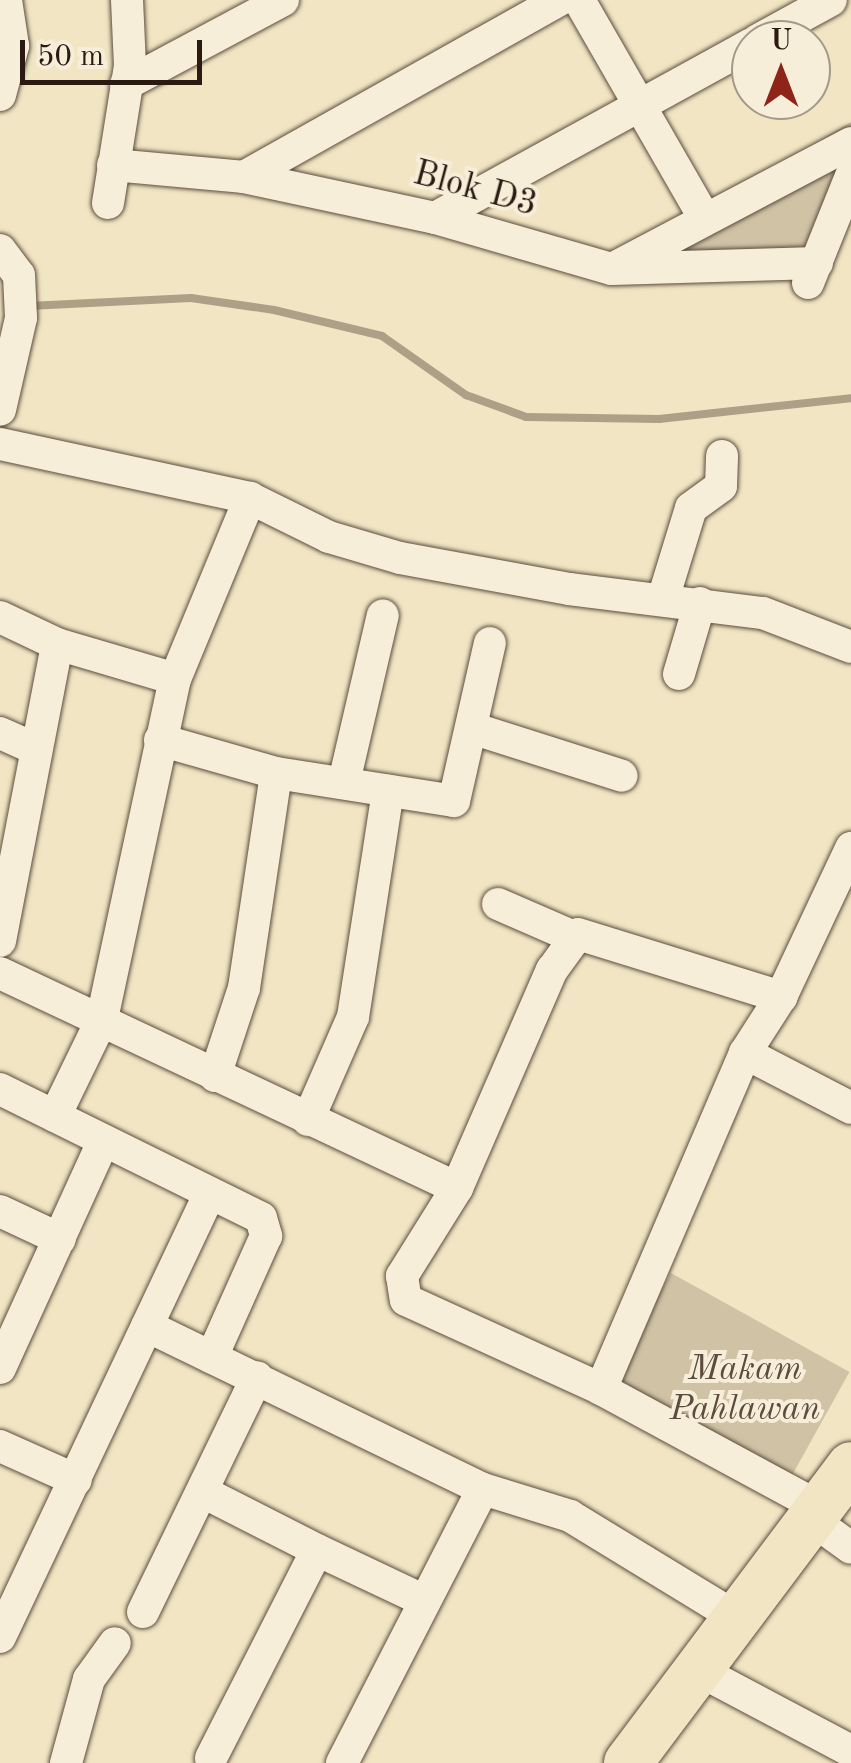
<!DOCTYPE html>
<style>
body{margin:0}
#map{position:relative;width:851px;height:1763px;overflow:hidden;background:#f1e5c3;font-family:"Old Standard TT",serif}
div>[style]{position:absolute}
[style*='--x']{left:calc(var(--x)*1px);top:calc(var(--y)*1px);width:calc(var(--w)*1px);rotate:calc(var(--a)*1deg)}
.green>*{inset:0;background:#cfc2a5;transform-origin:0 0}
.stream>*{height:8px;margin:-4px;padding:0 4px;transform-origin:4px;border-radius:4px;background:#ada087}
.roads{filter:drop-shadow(0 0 2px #5c4d3e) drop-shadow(0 0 2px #5c4d3e)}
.minor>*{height:32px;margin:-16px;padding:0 16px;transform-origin:16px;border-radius:16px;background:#f6eed8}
.highway>*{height:48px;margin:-24px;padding:0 24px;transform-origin:24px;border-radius:24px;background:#f1e5c3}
span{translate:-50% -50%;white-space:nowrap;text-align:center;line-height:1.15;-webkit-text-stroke:8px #f6eed8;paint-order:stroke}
.street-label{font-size:35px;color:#2a1a12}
.park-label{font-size:35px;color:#5c4c3e;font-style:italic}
.north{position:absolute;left:731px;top:20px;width:100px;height:100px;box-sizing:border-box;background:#f6eed8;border:2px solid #a49989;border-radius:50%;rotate:0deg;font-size:28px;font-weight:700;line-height:40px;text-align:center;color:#2a1a12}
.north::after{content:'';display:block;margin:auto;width:35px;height:45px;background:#8f2418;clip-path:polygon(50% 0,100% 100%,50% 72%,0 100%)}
.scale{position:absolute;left:20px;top:40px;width:182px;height:45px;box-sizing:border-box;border:5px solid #2a1a12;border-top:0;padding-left:12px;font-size:30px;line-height:35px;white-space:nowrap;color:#2a1a12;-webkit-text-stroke:8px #f6eed8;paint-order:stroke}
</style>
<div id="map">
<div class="green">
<div style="clip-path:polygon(851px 122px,851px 142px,807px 254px,623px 257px)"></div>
<div style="left:671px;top:1273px;width:204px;height:132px;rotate:29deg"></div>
</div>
<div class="stream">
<div style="--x:29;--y:306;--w:162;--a:-2.8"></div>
<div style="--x:191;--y:298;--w:84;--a:8.2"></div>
<div style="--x:274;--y:310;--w:111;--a:13.5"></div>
<div style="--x:382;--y:336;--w:103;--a:35.1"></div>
<div style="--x:466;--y:395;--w:64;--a:20.1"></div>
<div style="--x:526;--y:417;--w:133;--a:0.9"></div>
<div style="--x:659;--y:419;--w:193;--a:-6.2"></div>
</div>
<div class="roads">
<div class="minor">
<div style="--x:579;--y:0;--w:250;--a:60.1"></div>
<div style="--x:758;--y:40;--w:83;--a:-28.7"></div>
<div style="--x:126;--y:84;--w:178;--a:-28.1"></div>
<div style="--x:0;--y:95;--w:51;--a:-75.1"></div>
<div style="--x:13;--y:46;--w:47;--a:-98.7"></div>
<div style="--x:113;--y:165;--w:132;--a:5.2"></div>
<div style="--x:244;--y:177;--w:195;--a:12.1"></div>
<div style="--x:435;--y:218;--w:184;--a:16.1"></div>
<div style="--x:612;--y:269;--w:205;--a:-1.7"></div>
<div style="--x:244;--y:177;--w:362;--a:-29.3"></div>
<div style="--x:108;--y:203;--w:139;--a:-80.9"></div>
<div style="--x:130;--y:66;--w:66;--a:-92.6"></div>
<div style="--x:435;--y:218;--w:361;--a:-28.8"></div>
<div style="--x:0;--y:250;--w:31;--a:53"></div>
<div style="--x:19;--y:275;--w:43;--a:87.3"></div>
<div style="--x:21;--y:318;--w:94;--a:102.9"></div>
<div style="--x:616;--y:267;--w:266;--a:-27.8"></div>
<div style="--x:808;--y:283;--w:115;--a:-68.1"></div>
<div style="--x:0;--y:444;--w:256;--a:12.2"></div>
<div style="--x:250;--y:498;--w:88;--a:26.3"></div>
<div style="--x:329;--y:537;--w:74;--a:16.5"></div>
<div style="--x:400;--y:558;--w:172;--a:10.4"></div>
<div style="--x:569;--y:589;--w:195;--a:7.1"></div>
<div style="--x:763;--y:613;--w:94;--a:21.1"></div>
<div style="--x:663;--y:599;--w:95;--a:-72.9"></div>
<div style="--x:691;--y:508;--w:37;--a:-36"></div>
<div style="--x:721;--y:486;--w:30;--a:-88"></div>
<div style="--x:0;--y:617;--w:63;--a:25.3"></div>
<div style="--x:57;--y:644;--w:123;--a:16.5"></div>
<div style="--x:679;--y:674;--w:74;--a:-73.5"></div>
<div style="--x:472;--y:728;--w:157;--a:17.7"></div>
<div style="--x:0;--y:733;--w:39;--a:24"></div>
<div style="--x:160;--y:740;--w:121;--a:15.9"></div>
<div style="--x:276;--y:773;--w:180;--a:8.9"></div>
<div style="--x:454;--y:801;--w:162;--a:-77.2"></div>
<div style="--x:344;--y:782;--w:171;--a:-76.9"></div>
<div style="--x:498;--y:904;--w:83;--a:23.5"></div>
<div style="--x:0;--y:941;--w:302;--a:-79.1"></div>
<div style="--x:0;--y:973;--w:505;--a:25.2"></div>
<div style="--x:457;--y:1188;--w:238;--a:-66.5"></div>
<div style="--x:552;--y:970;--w:44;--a:-54.2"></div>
<div style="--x:578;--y:934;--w:213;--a:17.2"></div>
<div style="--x:781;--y:997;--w:165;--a:-64.8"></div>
<div style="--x:745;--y:1053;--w:119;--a:27.4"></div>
<div style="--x:215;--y:1076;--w:93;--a:-71.8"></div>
<div style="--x:244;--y:988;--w:217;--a:-81.5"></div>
<div style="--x:0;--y:1089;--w:291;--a:26.3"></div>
<div style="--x:261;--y:1218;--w:19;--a:74"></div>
<div style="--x:266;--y:1236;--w:133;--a:114.1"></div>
<div style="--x:55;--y:1116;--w:108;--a:-64.1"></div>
<div style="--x:102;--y:1019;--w:348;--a:-77.9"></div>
<div style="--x:175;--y:679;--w:196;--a:-67.5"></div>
<div style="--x:308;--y:1120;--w:112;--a:-66.4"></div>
<div style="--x:353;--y:1017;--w:229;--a:-81.2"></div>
<div style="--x:457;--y:1188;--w:104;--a:122"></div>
<div style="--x:402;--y:1276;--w:24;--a:81"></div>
<div style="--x:406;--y:1300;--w:214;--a:24.5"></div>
<div style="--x:601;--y:1389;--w:248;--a:28.4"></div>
<div style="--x:0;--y:1211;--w:66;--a:25"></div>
<div style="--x:147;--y:1326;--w:373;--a:25.9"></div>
<div style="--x:483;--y:1489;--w:91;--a:17.2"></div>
<div style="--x:570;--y:1516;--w:198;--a:31.4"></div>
<div style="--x:0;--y:1368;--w:246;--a:-65.5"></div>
<div style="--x:601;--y:1389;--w:366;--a:-66.8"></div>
<div style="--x:745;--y:1053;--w:67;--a:-57.3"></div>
<div style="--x:0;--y:1446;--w:83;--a:24.1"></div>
<div style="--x:203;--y:1492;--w:128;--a:27"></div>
<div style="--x:811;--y:1519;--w:49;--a:35.9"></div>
<div style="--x:143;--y:1612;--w:261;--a:-64.1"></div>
<div style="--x:0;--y:1637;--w:491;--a:-64.7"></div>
<div style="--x:700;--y:1671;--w:171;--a:27.9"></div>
<div style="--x:211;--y:1758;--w:233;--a:-63"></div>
<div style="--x:317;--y:1550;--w:119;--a:25.3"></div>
<div style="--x:66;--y:1763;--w:87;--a:-74.7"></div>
<div style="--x:89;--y:1679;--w:44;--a:-54.2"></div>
<div style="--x:342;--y:1763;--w:308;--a:-62.8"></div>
</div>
<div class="highway">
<div style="--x:628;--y:1763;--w:371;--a:-53.1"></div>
</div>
</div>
<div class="street-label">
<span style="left:475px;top:190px;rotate:15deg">Blok D3</span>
</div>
<div class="park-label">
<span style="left:745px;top:1390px">Makam<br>Pahlawan</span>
</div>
<div class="north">U</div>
<div class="scale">50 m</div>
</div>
